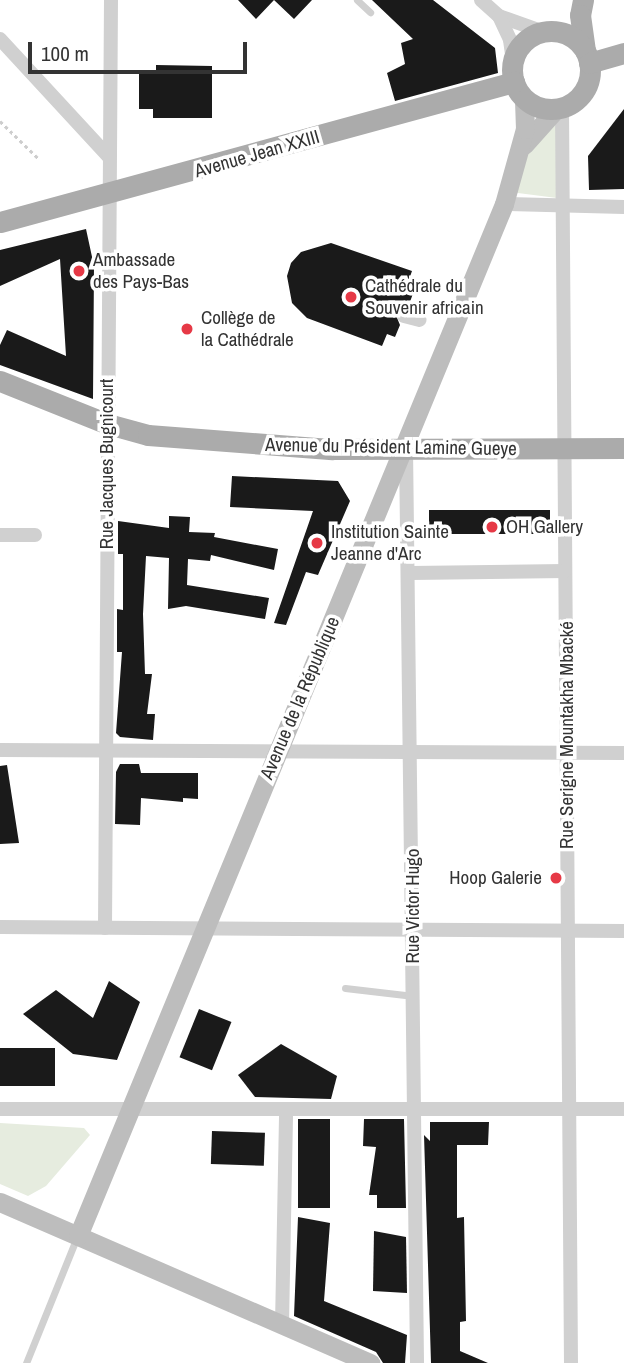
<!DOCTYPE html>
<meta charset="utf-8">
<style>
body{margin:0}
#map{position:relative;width:624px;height:1363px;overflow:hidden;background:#fff;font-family:"Archivo Narrow",sans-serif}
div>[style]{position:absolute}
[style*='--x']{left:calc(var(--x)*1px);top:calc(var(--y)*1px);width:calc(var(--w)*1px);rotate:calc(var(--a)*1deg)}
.green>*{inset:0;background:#e6ecdf}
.building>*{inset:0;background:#1a1a1a;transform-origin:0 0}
.path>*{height:2.5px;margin-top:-1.25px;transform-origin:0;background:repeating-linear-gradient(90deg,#cdcdcd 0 3.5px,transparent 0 7px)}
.lane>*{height:7px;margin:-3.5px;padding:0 3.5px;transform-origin:3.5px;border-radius:3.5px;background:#d0d0d0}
.street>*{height:14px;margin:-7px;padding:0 7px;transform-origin:7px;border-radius:7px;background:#d0d0d0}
.secondary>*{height:19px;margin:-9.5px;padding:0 9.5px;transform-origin:9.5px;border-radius:9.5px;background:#bdbdbd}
.primary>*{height:21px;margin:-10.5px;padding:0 10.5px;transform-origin:10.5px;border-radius:10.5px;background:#ababab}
.primary>.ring{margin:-10.5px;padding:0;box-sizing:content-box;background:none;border:21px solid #ababab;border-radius:50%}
.dots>*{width:19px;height:19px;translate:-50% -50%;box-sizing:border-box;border:4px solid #fff;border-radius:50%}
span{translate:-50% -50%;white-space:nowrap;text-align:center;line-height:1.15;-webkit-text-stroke:7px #fff;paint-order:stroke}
.street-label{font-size:19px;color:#333}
.poi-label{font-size:19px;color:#333}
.left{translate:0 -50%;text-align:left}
.right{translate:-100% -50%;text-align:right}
.scale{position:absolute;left:28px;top:42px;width:219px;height:32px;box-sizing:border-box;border:4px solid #333;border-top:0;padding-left:9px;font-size:21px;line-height:24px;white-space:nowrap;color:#333;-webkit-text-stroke:5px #fff;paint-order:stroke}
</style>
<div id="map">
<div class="green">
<div style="clip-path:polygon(556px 124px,557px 198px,510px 192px,530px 146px)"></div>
<div style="clip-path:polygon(0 1123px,84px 1128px,90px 1135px,46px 1186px,28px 1196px,0 1184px)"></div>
</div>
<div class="building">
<div style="clip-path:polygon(238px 0,312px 0,294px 19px,274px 0,256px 19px)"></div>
<div style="clip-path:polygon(372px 0,433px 0,495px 48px,498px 73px,395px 101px,387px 73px,405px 64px,401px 43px,413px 39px)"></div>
<div style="clip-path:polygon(156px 65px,212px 66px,212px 118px,153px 118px,153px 109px,139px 109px,139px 73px,156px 73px)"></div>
<div style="clip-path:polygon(624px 109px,624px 189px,589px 190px,588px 156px)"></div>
<div style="clip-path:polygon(86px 229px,94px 266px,93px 399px,0 365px,0 345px,7px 330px,66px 356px,60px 259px,0 286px,0 250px)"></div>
<div style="clip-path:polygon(331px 243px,412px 271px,406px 288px,414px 291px,408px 307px,395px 313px,400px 325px,395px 337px,387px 334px,382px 346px,307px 318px,292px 303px,287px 276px,291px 263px,301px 252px)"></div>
<div style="clip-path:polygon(232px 476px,338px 481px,350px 501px,318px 575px,306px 572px,286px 625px,274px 623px,313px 511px,230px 507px)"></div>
<div style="left:550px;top:510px;width:24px;height:121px;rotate:90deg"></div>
<div style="clip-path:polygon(169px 516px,190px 517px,189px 532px,215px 533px,214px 537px,278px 549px,274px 570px,211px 555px,210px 561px,188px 559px,187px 585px,269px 598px,265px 619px,186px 606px,168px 609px,169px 558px,146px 556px,143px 614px,145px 674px,152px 674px,147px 714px,155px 714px,153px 740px,120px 737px,116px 733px,122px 652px,117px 652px,117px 609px,123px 610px,123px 554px,118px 554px,118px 521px,169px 528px)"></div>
<div style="clip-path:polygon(120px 764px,139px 764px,141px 773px,198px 773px,198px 799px,183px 798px,183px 802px,141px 798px,140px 825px,115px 824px,116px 772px)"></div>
<div style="clip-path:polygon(7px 765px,19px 843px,0 844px,0 766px)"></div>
<div style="clip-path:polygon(109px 981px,140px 1002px,117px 1060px,73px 1054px,23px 1014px,56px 990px,93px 1018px)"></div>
<div style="left:199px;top:1009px;width:35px;height:52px;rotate:22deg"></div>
<div style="clip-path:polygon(281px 1044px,337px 1076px,331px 1099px,255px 1097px,238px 1075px)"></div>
<div style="left:55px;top:1048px;width:38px;height:55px;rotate:90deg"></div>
<div style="left:298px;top:1119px;width:32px;height:89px"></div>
<div style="clip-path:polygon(364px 1119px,404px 1119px,406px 1208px,377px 1208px,377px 1195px,369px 1195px,376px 1147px,363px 1146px)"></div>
<div style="clip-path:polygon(430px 1122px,489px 1122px,488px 1145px,457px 1145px,457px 1218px,464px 1217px,466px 1321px,460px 1322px,460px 1351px,488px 1363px,431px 1363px,424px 1135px,430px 1141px)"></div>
<div style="left:212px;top:1131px;width:53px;height:33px;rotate:2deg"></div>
<div style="clip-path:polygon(298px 1217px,330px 1223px,324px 1301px,407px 1335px,405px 1363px,383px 1363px,376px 1352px,294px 1316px)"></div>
<div style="clip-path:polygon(374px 1231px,406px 1237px,407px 1293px,373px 1291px)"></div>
</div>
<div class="path">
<div style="--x:0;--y:121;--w:53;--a:44.2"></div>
</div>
<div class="lane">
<div style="--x:357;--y:0;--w:18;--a:43"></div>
<div style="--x:345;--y:988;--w:69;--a:6.6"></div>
<div style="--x:26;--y:1363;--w:136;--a:-68"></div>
</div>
<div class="street">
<div style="--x:481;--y:0;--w:24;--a:42"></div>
<div style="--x:499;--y:16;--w:48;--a:19.6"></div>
<div style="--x:499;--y:16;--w:26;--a:65"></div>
<div style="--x:510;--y:40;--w:21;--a:82"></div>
<div style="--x:0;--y:39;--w:159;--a:47.3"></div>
<div style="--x:562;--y:107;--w:1256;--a:89.59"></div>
<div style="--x:504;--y:204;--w:120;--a:1.4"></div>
<div style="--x:404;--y:316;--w:16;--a:14"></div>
<div style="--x:406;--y:448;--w:915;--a:89.31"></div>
<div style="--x:0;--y:535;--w:35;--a:0"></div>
<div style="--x:411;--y:573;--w:154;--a:-0.7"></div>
<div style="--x:0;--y:750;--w:624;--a:0.28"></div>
<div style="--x:0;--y:927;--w:624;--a:0.37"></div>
<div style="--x:105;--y:928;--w:928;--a:-89.63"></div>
<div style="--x:0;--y:1109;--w:624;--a:0"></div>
<div style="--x:282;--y:1325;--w:216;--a:-88.9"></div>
</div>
<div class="secondary">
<div style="--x:524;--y:145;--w:50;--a:-48.3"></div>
<div style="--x:0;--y:1202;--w:404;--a:23.5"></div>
<div style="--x:78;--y:1236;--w:1116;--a:-67.57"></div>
<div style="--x:504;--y:204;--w:78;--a:-74.4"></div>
<div style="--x:525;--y:129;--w:31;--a:-92"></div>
</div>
<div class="primary">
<div style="--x:583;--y:0;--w:15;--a:101"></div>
<div style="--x:580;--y:15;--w:36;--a:82"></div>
<div class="ring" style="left:512px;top:31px;width:57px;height:57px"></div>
<div style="--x:589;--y:63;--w:36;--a:-16"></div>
<div style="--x:0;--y:222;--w:533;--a:-15.24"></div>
<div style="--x:0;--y:381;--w:116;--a:21.7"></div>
<div style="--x:108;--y:424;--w:41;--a:15.4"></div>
<div style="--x:148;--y:435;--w:185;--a:4.4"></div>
<div style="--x:332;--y:449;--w:292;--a:-0.2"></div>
</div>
<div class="dots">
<div style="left:79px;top:271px;background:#e63946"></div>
<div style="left:351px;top:297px;background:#e63946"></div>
<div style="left:187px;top:329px;background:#e63946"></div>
<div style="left:492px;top:527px;background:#e63946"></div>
<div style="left:317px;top:543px;background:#e63946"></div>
<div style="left:556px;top:878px;background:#e63946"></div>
</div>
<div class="street-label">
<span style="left:257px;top:154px;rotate:-16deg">Avenue Jean XXIII</span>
<span style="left:391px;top:447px;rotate:1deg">Avenue du Président Lamine Gueye</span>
<span style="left:107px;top:464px;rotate:-90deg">Rue Jacques Bugnicourt</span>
<span style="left:300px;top:698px;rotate:-67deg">Avenue de la République</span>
<span style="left:567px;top:735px;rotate:-90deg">Rue Serigne Mountakha Mbacké</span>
<span style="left:413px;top:906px;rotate:-90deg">Rue Victor Hugo</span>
</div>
<div class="poi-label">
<span class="left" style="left:93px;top:271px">Ambassade<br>des Pays-Bas</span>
<span class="left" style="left:365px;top:297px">Cathédrale du<br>Souvenir africain</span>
<span class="left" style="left:201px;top:329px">Collège de<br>la Cathédrale</span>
<span class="left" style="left:506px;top:527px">OH Gallery</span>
<span class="left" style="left:331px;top:543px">Institution Sainte<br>Jeanne d'Arc</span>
<span class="right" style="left:542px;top:878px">Hoop Galerie</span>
</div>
<div class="scale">100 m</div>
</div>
